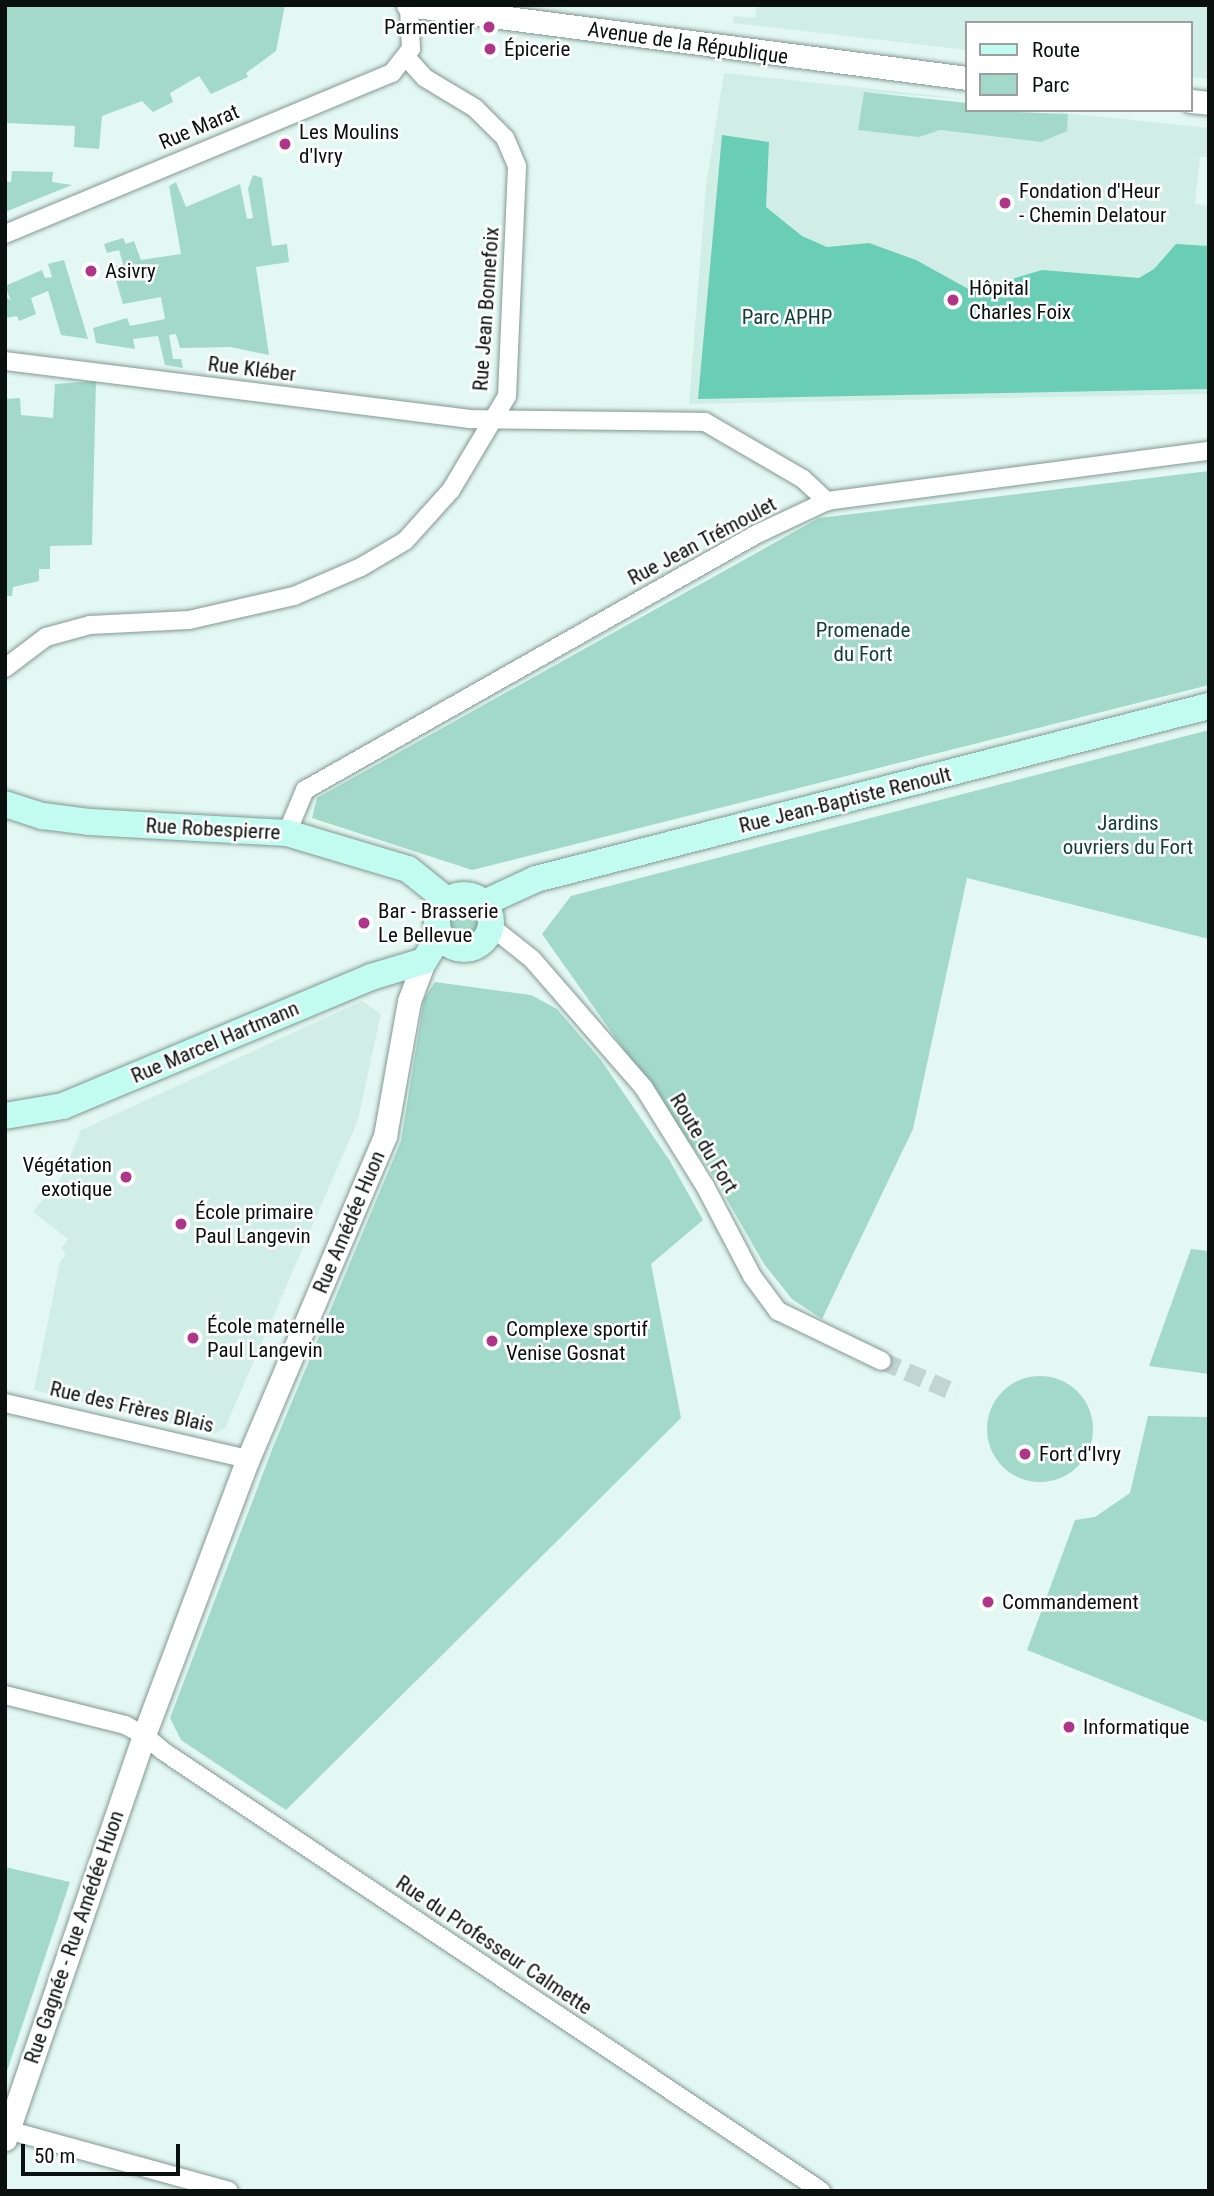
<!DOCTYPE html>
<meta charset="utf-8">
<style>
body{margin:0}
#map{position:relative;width:1214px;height:2196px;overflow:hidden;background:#e3f8f2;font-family:"Roboto Condensed",sans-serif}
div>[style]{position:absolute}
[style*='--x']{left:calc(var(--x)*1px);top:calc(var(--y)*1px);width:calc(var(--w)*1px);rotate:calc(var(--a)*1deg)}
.built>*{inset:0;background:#d1eee6}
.green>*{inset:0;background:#a2d9c9}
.round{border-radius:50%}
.forest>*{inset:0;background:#6acdb5}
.minor-tunnel>*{height:18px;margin-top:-9px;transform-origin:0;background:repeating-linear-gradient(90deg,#c2d5d0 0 18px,transparent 0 27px)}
.roads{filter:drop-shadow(0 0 2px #849892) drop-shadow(0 0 2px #849892)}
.minor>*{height:18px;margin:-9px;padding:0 9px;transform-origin:9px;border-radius:9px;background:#fff}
.tertiary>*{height:23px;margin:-11.5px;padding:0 11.5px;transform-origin:11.5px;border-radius:11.5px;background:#fff}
.secondary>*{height:26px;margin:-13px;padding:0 13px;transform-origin:13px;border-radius:13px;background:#c2fcf1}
.secondary>.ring{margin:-13px;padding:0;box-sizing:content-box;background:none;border:26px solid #c2fcf1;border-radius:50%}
.dots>*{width:19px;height:19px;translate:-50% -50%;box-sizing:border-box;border:4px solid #fff;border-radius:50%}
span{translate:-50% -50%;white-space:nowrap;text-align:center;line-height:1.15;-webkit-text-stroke:5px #fff;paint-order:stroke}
.poi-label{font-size:21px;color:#09100e}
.right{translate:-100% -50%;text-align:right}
.left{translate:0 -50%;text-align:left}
.street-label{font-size:21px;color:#09100e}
.park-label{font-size:21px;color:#134036}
.frame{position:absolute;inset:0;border:7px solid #09100e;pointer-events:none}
.legend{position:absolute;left:965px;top:21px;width:228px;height:91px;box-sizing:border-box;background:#fff;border:2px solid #9d9f9f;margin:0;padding:9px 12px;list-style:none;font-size:21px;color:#09100e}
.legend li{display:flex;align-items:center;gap:14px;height:35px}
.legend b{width:35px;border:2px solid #9d9f9f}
.scale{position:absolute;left:21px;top:2144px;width:159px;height:32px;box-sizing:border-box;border:4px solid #09100e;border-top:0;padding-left:9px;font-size:21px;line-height:24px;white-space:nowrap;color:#09100e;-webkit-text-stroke:5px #fff;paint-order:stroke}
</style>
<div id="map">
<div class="built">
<div style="clip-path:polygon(757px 5px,1209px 5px,1209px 79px,1191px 77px,1191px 23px,967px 23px,967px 50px,733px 23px,734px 16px,755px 18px)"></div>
<div style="clip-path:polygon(724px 73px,967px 99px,864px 92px,919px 137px,940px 130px,1021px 140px,1068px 114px,1037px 110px,1209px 128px,1209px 157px,1200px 157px,1195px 204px,1209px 206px,1209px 394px,689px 404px,706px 186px)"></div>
<div style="clip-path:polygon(362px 1001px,381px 1014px,358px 1120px,225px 1428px,214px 1434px,34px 1390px,60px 1262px,66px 1253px,61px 1249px,68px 1239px,33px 1212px,62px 1177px,81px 1130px)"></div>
</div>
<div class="green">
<div style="clip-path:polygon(5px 5px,285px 5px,276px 51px,246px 73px,248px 77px,211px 94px,199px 76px,170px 93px,173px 102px,153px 112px,142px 101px,102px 116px,99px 149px,74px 147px,75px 126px,5px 123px)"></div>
<div style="clip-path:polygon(864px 92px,967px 103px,967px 110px,1068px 114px,1067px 131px,1041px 142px,940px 130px,919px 137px,858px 130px)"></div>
<div style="clip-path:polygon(12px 171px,53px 172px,52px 182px,72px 185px,5px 212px,5px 182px,11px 182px)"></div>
<div style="clip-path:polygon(253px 175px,262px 178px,272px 246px,287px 244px,289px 262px,256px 267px,269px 355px,230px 347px,180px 348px,176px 334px,169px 335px,173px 359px,181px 359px,183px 368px,165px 365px,158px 336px,133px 339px,135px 349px,96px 343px,93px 328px,127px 318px,130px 326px,165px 319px,161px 297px,123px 304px,112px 267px,123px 264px,119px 250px,107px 253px,104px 244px,123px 238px,126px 244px,134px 241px,141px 260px,181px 254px,169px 186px,176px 182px,186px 207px,240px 184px,247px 219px,253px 218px,248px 189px)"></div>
<div style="clip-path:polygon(64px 260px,88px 339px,61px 335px,48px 291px,31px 298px,36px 314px,19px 321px,17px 316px,5px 318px,5px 296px,11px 301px,5px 286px,42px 270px,45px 278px,52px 277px,48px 264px)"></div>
<div style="clip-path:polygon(96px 381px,92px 545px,50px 546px,50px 569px,39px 569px,39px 581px,13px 587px,12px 596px,5px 596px,5px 399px,20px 398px,21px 415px,53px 418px,55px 384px)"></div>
<div style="clip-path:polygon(1209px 471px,1209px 685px,472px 870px,312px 818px,317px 798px,819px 518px)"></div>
<div style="clip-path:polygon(1209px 730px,1209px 939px,967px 878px,913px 1129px,822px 1319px,792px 1299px,764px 1264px,714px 1177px,542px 934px,571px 896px)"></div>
<div class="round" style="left:450px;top:910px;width:28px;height:28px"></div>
<div style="clip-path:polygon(435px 982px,531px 995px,557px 1009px,601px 1060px,670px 1161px,703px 1220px,651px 1264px,681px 1418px,286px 1810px,181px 1740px,170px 1718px,273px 1447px,401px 1141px,424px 999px)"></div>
<div style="clip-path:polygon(1191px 1249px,1209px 1251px,1209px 1374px,1149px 1366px)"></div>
<div class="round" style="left:987px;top:1376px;width:106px;height:106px"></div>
<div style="clip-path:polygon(1148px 1416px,1209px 1417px,1209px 1723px,1027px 1650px,1075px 1520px,1095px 1517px,1130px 1493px)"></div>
<div style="clip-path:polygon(5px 1867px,70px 1882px,5px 2077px)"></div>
</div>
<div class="forest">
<div style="clip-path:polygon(722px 135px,769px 142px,766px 207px,802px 236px,827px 247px,869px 243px,916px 260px,972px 291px,1042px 270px,1139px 278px,1154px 269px,1176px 244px,1209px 246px,1209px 389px,698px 399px)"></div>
</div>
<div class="minor-tunnel">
<div style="--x:882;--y:1361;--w:81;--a:23.4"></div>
</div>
<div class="roads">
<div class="minor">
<div style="--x:5;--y:234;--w:419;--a:-22.6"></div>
<div style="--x:392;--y:73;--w:31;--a:-52"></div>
<div style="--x:411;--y:49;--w:42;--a:-92.7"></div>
<div style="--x:5;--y:361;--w:468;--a:7.1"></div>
<div style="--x:469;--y:419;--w:236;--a:0.7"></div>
<div style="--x:705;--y:422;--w:113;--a:30.2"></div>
<div style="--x:803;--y:479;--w:33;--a:43"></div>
<div style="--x:5;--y:668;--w:51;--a:-37.1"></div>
<div style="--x:46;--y:637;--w:46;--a:-15.3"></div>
<div style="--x:90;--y:625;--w:99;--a:-2.9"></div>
<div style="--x:189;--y:620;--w:108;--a:-12.9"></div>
<div style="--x:294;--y:596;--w:73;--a:-23.4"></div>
<div style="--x:361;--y:567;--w:51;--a:-30.6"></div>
<div style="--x:405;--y:541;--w:69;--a:-48"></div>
<div style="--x:451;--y:490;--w:109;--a:-59.2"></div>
<div style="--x:507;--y:396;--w:230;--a:-87.5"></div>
<div style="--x:517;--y:166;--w:30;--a:-113"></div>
<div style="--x:505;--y:138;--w:42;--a:-135"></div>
<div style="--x:475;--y:108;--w:58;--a:-149"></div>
<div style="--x:425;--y:78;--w:27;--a:-132"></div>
<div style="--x:287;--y:833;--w:47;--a:-67.3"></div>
<div style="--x:305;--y:790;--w:519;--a:-29.53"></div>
<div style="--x:757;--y:534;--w:77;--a:-25.2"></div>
<div style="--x:827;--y:501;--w:385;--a:-7.5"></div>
<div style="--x:493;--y:928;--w:50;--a:38.5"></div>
<div style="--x:532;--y:959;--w:171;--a:49"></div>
<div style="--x:644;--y:1088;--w:115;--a:58.1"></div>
<div style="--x:705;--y:1186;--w:102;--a:62.4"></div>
<div style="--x:752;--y:1276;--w:44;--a:53.4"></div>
<div style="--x:778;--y:1311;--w:115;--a:25.7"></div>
<div style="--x:5;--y:1403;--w:249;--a:13"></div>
<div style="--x:5;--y:1695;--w:124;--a:14"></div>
<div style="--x:125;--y:1725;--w:21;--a:28"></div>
<div style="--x:144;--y:1735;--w:25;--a:40"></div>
<div style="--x:163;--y:1751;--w:792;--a:33.77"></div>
<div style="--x:8;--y:2130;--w:229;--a:15.4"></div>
</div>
<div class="tertiary">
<div style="--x:408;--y:5;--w:564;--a:7.44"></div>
<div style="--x:1191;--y:101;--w:18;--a:6"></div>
<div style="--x:5;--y:2139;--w:427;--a:-71"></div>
<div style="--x:144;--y:1735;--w:295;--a:-69.4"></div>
<div style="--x:248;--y:1459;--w:351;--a:-67"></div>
<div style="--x:385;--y:1136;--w:137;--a:-79.9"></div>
<div style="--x:409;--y:1001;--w:43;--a:-69.4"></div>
</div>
<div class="secondary">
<div style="--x:5;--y:804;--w:40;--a:18"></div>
<div style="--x:43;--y:816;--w:46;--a:7.4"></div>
<div style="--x:89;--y:822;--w:198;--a:3.2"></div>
<div style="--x:287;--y:833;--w:126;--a:16.6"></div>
<div style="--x:408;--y:869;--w:51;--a:38.7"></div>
<div class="ring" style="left:437px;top:895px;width:28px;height:28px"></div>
<div style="--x:484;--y:903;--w:57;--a:-24.8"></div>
<div style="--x:536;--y:879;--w:695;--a:-14.42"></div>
<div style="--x:5;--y:1116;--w:59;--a:-9.8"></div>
<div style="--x:63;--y:1106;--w:334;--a:-22.7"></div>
<div style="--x:371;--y:977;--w:55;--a:-16.8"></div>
<div style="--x:424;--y:961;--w:26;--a:-58"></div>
</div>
</div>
<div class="dots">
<div style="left:489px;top:27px;background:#af3588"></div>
<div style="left:490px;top:49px;background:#af3588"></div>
<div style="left:285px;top:144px;background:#af3588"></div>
<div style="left:1005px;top:203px;background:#af3588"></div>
<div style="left:91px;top:271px;background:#af3588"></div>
<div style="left:953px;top:300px;background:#af3588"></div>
<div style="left:364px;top:923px;background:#af3588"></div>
<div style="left:126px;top:1177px;background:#af3588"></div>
<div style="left:181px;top:1224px;background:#af3588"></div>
<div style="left:193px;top:1338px;background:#af3588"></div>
<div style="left:492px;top:1341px;background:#af3588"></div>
<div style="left:1025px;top:1454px;background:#af3588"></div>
<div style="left:988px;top:1602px;background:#af3588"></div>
<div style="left:1069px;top:1727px;background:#af3588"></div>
</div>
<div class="poi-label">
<span class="right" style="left:475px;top:27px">Parmentier</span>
<span class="left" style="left:504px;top:49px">Épicerie</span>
<span class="left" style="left:299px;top:144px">Les Moulins<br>d'Ivry</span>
<span class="left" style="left:1019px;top:203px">Fondation d'Heur<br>- Chemin Delatour</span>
<span class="left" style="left:105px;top:271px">Asivry</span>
<span class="left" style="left:969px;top:300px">Hôpital<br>Charles Foix</span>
<span class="left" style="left:378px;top:923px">Bar - Brasserie<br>Le Bellevue</span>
<span class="right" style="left:112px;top:1177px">Végétation<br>exotique</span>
<span class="left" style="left:195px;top:1224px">École primaire<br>Paul Langevin</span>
<span class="left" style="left:207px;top:1338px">École maternelle<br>Paul Langevin</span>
<span class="left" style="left:506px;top:1341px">Complexe sportif<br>Venise Gosnat</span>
<span class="left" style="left:1039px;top:1454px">Fort d'Ivry</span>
<span class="left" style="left:1002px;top:1602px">Commandement</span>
<span class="left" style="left:1083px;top:1727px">Informatique</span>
</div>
<div class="street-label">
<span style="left:688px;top:43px;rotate:8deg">Avenue de la République</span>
<span style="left:199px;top:127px;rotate:-23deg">Rue Marat</span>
<span style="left:486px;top:309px;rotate:-86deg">Rue Jean Bonnefoix</span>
<span style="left:252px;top:369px;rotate:7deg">Rue Kléber</span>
<span style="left:702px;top:541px;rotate:-28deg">Rue Jean Trémoulet</span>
<span style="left:845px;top:800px;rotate:-14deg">Rue Jean-Baptiste Renoult</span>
<span style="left:213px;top:829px;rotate:3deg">Rue Robespierre</span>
<span style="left:215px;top:1042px;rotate:-23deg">Rue Marcel Hartmann</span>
<span style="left:704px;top:1143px;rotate:59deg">Route du Fort</span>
<span style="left:349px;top:1222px;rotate:-67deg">Rue Amédée Huon</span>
<span style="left:132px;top:1407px;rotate:13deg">Rue des Frères Blais</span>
<span style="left:74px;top:1937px;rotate:-71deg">Rue Gagnée - Rue Amédée Huon</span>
<span style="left:494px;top:1945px;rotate:34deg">Rue du Professeur Calmette</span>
</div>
<div class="park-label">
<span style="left:787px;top:317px">Parc APHP</span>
<span style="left:863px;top:642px">Promenade<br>du Fort</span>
<span style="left:1128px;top:835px">Jardins<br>ouvriers du Fort</span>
</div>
<div class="frame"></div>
<ul class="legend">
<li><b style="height:9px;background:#c2fcf1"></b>Route</li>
<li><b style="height:19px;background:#a2d9c9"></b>Parc</li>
</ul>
<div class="scale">50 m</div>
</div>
